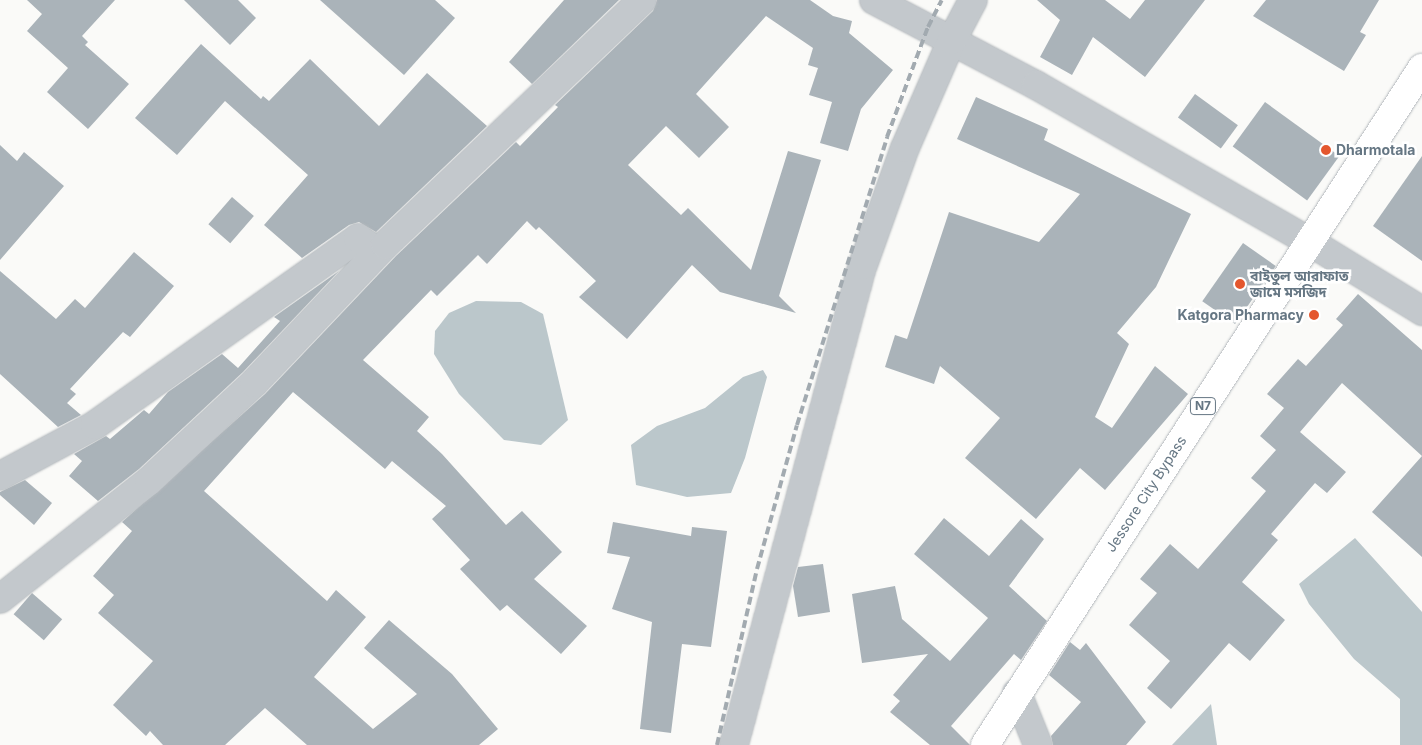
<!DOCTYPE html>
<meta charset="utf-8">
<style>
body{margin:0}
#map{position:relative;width:1422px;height:745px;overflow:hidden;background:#fafaf8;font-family:Inter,"Noto Sans Bengali",sans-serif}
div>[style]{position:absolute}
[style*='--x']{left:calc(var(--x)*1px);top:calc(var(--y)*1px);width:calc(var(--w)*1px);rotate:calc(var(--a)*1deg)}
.water>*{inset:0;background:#bbc7cb}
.building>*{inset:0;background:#aab3b9;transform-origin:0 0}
.roads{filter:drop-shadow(0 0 1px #b4b9bd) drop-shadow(0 0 1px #b4b9bd)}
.minor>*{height:28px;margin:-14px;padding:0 14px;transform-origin:14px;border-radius:14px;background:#c3c8cc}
.trunk>*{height:28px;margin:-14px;padding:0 14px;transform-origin:14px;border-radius:14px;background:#fff}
.rail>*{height:4px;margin-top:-2px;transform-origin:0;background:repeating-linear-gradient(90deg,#a2aab0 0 8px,transparent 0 12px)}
.dots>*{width:14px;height:14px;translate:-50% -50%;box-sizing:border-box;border:2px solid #fff;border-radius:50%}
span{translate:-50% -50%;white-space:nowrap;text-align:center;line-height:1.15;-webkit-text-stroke:5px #fff;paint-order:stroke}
.shield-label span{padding:1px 4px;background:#fff;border:1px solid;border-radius:4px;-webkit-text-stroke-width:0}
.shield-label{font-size:12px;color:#657683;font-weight:700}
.poi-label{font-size:14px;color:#657683;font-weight:700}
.left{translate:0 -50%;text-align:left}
.right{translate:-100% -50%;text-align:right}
.street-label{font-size:14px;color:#657683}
</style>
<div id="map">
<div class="water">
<div style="clip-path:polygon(476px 301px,521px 302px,543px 314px,568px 420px,541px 445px,504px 440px,459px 394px,434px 354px,435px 331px,449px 313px)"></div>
<div style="clip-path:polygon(763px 370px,767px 377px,745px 458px,731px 493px,687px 497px,636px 485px,631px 445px,657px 426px,705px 408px,743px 377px)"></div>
<div style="clip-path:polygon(1355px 538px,1422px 612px,1422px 745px,1400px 745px,1400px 699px,1354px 659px,1309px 604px,1299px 584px)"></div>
<div style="clip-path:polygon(1211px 704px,1217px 745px,1172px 745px)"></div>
</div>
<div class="building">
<div style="clip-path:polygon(27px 0,115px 0,82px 36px,88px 42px,85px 45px,129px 84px,88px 129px,47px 92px,68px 68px,27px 31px,42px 14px)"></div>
<div style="clip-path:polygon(184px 0,238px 0,256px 18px,230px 45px)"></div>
<div style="clip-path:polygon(320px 0,435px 0,455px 18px,404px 75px)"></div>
<div style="clip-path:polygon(564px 0,619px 0,532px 84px,509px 62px)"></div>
<div style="clip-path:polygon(657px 0,810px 0,833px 16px,852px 21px,849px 33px,893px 70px,861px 109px,848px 151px,820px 143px,832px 102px,809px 95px,818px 68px,808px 65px,813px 48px,766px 16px,696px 94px,729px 127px,699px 158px,666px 126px,628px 165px,681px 215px,688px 208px,751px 270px,788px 151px,821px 160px,779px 296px,796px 313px,720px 292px,692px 265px,627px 339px,579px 297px,596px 281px,539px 227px,536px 230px,527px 221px,487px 264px,478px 255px,437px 296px,431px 290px,363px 360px,429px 417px,417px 431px,442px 454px,506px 525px,522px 511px,562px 552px,534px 579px,587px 626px,561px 654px,507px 605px,500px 611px,460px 569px,470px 560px,432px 519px,446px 506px,392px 461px,385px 469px,293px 392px,204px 491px,327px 601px,336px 590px,366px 617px,314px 677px,373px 729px,417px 694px,364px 648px,389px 620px,452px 674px,498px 729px,479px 745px,307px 745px,265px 708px,225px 745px,163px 745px,150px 731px,146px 736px,113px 705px,153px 661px,98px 613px,114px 595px,93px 576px,132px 531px,122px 522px,265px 394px,396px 256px,516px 142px,520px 146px,558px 107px,555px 105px,653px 11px)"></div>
<div style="clip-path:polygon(1037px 0,1105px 0,1130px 19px,1145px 0,1205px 0,1145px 77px,1093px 37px,1072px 75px,1040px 57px,1060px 20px)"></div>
<div style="clip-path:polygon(1266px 0,1379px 0,1360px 32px,1366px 35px,1344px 71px,1253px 16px)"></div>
<div style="clip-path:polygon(201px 44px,261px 99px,263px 96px,269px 101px,310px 59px,379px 126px,427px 73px,487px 126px,376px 232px,359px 222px,349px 225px,302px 258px,264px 225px,308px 175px,225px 101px,177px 155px,135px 118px)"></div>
<div style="left:1195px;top:94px;width:53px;height:29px;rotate:36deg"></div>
<div style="clip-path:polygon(976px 97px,1048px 129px,1044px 140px,1191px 214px,1156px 287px,1117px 333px,1129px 344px,1095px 417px,1112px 428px,1155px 366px,1188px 394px,1105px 490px,1080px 468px,1036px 519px,965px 458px,1000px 418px,940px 366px,934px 384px,885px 367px,895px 335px,907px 339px,949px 212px,1039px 242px,1080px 194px,957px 139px)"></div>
<div style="left:1265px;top:102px;width:92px;height:55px;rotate:36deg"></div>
<div style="clip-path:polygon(0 145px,17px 161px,24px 152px,64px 186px,0 260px)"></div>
<div style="clip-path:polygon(1422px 156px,1422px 261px,1373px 226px)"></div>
<div style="left:232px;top:197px;width:29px;height:36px;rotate:41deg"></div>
<div style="left:1243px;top:243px;width:40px;height:71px;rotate:35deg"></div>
<div style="clip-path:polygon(134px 252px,174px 286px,130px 337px,123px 332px,70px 389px,76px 394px,67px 403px,81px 415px,58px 427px,0 374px,0 271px,56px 319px,75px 299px,85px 308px)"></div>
<div style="clip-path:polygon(339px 271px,243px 372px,139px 469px,98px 501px,69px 476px,82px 461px,74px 454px,106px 436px,110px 439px,144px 410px,149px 414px,168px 392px,222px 354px,238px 368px,280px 321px,274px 317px)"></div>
<div style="clip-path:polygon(1358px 294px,1422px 350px,1422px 557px,1372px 512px,1422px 456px,1342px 383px,1300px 432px,1346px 472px,1327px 493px,1315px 483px,1271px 534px,1278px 540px,1242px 582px,1285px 620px,1250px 661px,1229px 643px,1171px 709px,1147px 688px,1170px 661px,1129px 625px,1157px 593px,1140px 579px,1170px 544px,1198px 569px,1266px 491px,1251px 478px,1276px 450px,1260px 436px,1284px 408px,1267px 394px,1298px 359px,1306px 366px,1343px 325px,1336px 319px)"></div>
<div style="clip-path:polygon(25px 480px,52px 503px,34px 525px,0 495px,0 492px)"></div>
<div style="clip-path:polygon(944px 518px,989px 556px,1021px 519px,1044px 539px,1009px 586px,1047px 621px,1021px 660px,1014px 654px,951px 726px,970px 745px,930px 745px,890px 712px,900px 701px,893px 695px,928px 654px,862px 663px,852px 594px,895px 586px,902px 619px,950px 661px,988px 618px,914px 554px)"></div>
<div style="clip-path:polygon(613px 522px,691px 536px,692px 527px,727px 531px,711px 647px,682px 644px,671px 733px,640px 729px,652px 622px,612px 609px,630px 557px,607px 553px)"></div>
<div style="clip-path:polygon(823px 564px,830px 612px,798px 617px,793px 586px,798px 567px)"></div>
<div style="left:32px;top:593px;width:40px;height:28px;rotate:41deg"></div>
<div style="clip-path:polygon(1070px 642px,1080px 650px,1086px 643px,1146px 722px,1126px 745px,1053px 745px,1051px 736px,1081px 702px,1049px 675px)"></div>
</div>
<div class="roads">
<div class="minor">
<div style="--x:874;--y:0;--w:183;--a:27.7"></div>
<div style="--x:1036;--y:85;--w:316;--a:29.8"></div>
<div style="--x:1310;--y:242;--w:132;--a:31.6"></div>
<div style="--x:0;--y:476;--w:108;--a:-28.2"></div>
<div style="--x:95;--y:425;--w:323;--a:-35.4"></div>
<div style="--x:358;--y:238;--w:24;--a:35"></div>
<div style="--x:0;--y:599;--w:190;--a:-38.4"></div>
<div style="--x:149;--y:481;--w:144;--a:-43"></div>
<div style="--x:254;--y:383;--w:190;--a:-46.5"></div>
<div style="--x:385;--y:245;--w:355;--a:-43.6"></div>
<div style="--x:1017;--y:693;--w:56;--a:68"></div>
<div style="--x:734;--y:745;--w:497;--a:-75"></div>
<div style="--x:863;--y:265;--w:124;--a:-70.3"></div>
<div style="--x:905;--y:148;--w:118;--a:-66.5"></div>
<div style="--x:952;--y:40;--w:45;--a:-62.3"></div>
</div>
<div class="trunk">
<div style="--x:985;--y:745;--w:806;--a:-57.16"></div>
</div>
</div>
<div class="rail">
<div style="--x:717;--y:745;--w:180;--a:-77.2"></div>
<div style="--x:757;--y:569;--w:149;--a:-74.5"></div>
<div style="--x:797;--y:425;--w:302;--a:-72.6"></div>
<div style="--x:887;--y:137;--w:117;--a:-69.6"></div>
<div style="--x:928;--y:27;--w:30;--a:-63"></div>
</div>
<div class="dots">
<div style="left:1326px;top:150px;background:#e4572e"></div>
<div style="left:1240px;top:284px;background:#e4572e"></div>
<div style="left:1314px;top:315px;background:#e4572e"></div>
</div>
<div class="shield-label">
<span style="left:1203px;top:406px">N7</span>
</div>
<div class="poi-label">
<span class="left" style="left:1336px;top:150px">Dharmotala</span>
<span class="left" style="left:1250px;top:284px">বাইতুল আরাফাত<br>জামে মসজিদ</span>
<span class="right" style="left:1304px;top:315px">Katgora Pharmacy</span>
</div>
<div class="street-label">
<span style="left:1146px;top:494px;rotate:-57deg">Jessore City Bypass</span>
</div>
</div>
